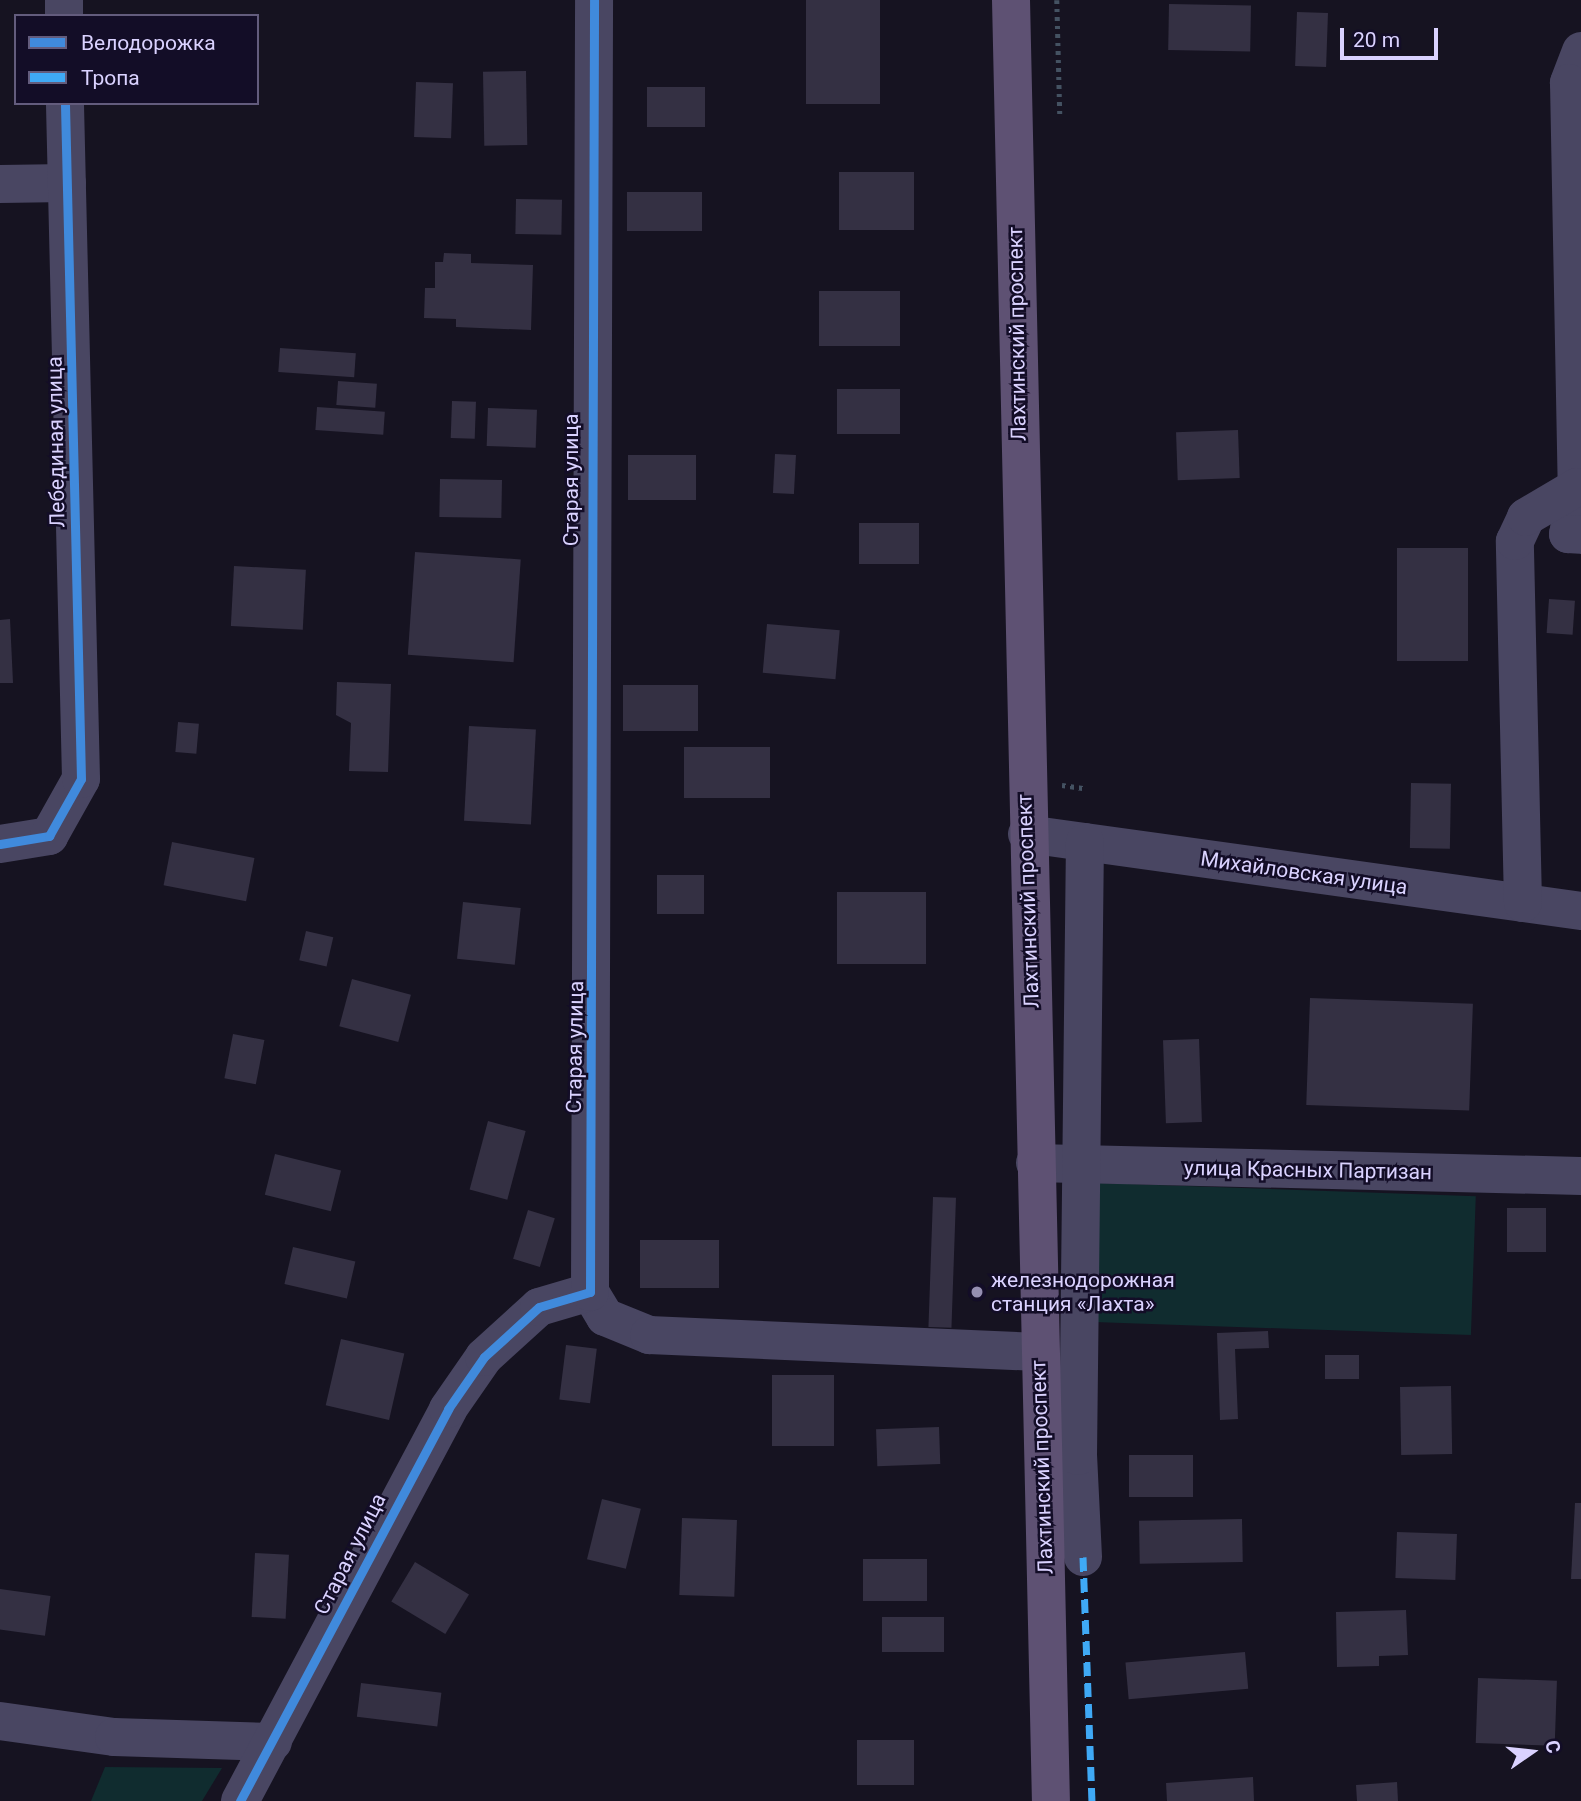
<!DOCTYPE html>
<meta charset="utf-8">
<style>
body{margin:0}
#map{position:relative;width:1581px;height:1801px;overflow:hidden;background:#161321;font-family:Roboto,sans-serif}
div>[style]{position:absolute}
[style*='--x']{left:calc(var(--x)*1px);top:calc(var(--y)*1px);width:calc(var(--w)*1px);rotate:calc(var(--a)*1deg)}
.green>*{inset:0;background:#102c2f;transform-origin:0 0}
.building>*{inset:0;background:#343043;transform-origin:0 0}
.path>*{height:4.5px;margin-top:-2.25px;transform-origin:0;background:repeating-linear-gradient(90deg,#445262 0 3.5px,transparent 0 8.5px)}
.minor>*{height:38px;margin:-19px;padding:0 19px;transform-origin:19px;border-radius:19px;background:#494662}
.major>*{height:38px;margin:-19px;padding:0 19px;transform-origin:19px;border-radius:19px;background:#5e5173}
.quiet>*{height:7px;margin-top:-3.5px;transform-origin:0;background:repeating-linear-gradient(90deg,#3fa9f5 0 14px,transparent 0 21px)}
.cycleway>*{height:9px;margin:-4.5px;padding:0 4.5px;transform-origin:4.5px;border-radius:4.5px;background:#408adc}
.dots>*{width:19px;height:19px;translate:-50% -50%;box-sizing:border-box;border:4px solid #130d27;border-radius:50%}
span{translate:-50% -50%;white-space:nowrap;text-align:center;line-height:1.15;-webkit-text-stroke:5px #130d27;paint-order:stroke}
.street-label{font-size:21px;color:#dad2ff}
.poi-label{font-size:21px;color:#dad2ff}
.left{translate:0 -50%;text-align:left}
.legend{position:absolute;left:14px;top:14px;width:245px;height:91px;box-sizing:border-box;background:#130d27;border:2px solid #635c7d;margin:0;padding:9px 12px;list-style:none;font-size:21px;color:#dad2ff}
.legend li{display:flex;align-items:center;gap:14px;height:35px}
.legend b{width:35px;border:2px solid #635c7d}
.north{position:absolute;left:1497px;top:1717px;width:70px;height:70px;-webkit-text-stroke:5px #130d27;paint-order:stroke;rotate:76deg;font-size:19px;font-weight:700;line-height:28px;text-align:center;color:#dad2ff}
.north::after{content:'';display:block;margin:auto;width:24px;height:32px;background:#dad2ff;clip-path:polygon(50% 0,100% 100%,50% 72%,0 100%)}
.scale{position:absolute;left:1340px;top:28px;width:98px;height:32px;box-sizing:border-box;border:4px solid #dad2ff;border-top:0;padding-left:9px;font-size:21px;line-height:24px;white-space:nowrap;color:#dad2ff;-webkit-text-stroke:5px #130d27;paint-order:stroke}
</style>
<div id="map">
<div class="green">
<div style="left:1099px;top:1183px;width:377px;height:139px;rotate:2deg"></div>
<div style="clip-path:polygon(105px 1767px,222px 1768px,202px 1801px,91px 1801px)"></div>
</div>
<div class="building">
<div style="left:806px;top:0;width:74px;height:104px"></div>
<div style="left:1169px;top:4px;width:82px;height:46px;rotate:1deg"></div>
<div style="left:1297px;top:12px;width:31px;height:54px;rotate:2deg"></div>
<div style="left:526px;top:71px;width:74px;height:43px;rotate:89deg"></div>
<div style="left:416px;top:82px;width:37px;height:55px;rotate:2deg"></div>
<div style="left:647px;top:87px;width:58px;height:40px"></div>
<div style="left:839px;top:172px;width:75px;height:58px"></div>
<div style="left:627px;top:192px;width:75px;height:39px"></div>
<div style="left:516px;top:199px;width:46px;height:35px;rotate:1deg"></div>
<div style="clip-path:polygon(444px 253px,471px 254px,471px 263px,533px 265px,531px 330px,456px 327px,456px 319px,424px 318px,425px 288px,435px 288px,435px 262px,443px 262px)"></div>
<div style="left:900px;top:291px;width:55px;height:81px;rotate:90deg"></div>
<div style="left:280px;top:348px;width:76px;height:24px;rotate:4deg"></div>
<div style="left:338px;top:381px;width:39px;height:24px;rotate:4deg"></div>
<div style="left:837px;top:389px;width:63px;height:45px"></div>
<div style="left:452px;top:401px;width:24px;height:37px;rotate:2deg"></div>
<div style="left:317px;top:407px;width:68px;height:23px;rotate:4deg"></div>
<div style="left:488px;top:408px;width:49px;height:38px;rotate:2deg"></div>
<div style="left:1238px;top:430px;width:48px;height:62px;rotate:88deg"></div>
<div style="left:775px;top:454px;width:21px;height:39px;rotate:3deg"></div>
<div style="left:628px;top:455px;width:68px;height:45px"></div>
<div style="left:440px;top:479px;width:62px;height:38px;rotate:1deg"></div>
<div style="left:859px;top:523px;width:60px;height:41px"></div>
<div style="left:1397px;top:548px;width:71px;height:113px"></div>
<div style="left:415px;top:552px;width:106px;height:103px;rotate:4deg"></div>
<div style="left:234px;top:566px;width:72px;height:60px;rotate:3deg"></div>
<div style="left:1549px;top:599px;width:26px;height:34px;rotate:4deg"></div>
<div style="clip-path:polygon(10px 619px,13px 683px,0 683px,0 620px)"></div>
<div style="left:767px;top:624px;width:73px;height:49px;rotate:5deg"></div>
<div style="clip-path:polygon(337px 682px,391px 684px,388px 772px,349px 771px,351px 723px,336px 715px)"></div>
<div style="left:623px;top:685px;width:75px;height:46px"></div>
<div style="left:178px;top:722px;width:21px;height:30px;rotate:5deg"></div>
<div style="left:469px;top:726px;width:67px;height:95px;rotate:3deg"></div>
<div style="left:684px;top:747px;width:86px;height:51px"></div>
<div style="left:1411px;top:783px;width:40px;height:65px;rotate:1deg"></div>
<div style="left:172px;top:842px;width:84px;height:44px;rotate:11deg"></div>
<div style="left:657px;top:875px;width:47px;height:39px"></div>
<div style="left:837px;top:892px;width:89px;height:72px"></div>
<div style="left:463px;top:902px;width:58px;height:57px;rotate:6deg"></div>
<div style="left:306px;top:931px;width:28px;height:30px;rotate:13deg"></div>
<div style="left:352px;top:979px;width:61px;height:49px;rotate:15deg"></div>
<div style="left:1310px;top:998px;width:163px;height:107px;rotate:2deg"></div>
<div style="left:233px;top:1034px;width:32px;height:45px;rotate:11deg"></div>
<div style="left:1199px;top:1039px;width:83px;height:36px;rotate:88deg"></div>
<div style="left:488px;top:1121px;width:39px;height:71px;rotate:15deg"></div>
<div style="left:275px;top:1154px;width:68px;height:42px;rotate:14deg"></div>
<div style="left:933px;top:1197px;width:23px;height:130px;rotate:2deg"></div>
<div style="left:1507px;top:1208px;width:39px;height:44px"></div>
<div style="left:528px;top:1210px;width:28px;height:51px;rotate:17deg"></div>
<div style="left:640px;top:1240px;width:79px;height:48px"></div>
<div style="left:293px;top:1247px;width:64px;height:38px;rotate:13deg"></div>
<div style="clip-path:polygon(1268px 1331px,1269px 1348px,1235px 1349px,1238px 1419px,1220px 1420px,1217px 1333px)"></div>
<div style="left:341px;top:1339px;width:65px;height:68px;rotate:13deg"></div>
<div style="left:566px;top:1345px;width:31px;height:55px;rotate:7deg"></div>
<div style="left:1325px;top:1355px;width:34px;height:24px"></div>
<div style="left:772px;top:1375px;width:62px;height:71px"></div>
<div style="left:1451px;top:1386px;width:68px;height:51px;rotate:89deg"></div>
<div style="left:939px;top:1427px;width:37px;height:63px;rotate:88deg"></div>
<div style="left:1129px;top:1455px;width:64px;height:42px"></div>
<div style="left:602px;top:1499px;width:40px;height:62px;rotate:14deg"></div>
<div style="clip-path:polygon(1575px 1503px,1581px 1503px,1581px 1579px,1571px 1579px)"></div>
<div style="left:682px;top:1518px;width:55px;height:77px;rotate:2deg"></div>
<div style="left:1242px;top:1519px;width:43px;height:103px;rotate:89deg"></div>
<div style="left:1397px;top:1532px;width:60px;height:46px;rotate:2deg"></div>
<div style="left:255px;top:1553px;width:34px;height:64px;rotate:3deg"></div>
<div style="left:927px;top:1559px;width:42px;height:64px;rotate:90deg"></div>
<div style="left:415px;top:1562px;width:63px;height:46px;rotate:31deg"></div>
<div style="left:0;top:1589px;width:51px;height:40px;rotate:8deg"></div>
<div style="clip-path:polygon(1406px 1610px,1408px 1655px,1379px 1656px,1379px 1666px,1337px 1667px,1336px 1612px)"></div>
<div style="left:882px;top:1617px;width:62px;height:35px"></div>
<div style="left:1245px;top:1652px;width:37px;height:120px;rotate:85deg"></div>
<div style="left:1478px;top:1678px;width:79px;height:65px;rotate:2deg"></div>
<div style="left:361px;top:1683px;width:81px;height:34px;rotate:7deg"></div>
<div style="left:857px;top:1740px;width:57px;height:45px"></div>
<div style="clip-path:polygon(1253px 1777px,1254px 1801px,1167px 1801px,1166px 1783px)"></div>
<div style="clip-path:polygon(1397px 1782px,1398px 1801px,1357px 1801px,1356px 1785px)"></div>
</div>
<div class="path">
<div style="--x:1057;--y:0;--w:116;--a:88.5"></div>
<div style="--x:1062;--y:785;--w:21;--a:8"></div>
</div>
<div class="minor">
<div style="--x:64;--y:0;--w:16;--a:90"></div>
<div style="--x:1581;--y:51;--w:34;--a:111"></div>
<div style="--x:1569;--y:83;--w:404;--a:88.9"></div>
<div style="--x:1577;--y:487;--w:48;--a:100.8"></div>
<div style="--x:1568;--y:534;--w:13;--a:4"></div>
<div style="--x:0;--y:184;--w:67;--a:-0.9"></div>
<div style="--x:1027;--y:834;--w:559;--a:7.91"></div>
<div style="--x:0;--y:844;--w:50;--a:-9.3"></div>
<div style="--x:49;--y:836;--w:65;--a:-60.7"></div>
<div style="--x:81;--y:779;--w:676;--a:-91.36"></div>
<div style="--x:1523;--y:903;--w:362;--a:-91.3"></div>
<div style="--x:1515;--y:541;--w:26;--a:-65"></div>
<div style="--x:1526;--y:517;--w:59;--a:-30.5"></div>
<div style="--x:1035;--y:1163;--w:546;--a:1.36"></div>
<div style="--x:590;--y:1292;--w:29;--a:59"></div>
<div style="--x:605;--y:1317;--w:48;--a:22.2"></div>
<div style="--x:649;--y:1335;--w:390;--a:2.5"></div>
<div style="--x:1083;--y:1557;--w:101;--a:-92.8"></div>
<div style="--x:1078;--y:1456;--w:614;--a:-89.35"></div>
<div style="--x:0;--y:1721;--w:115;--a:8"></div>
<div style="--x:114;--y:1737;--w:159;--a:1.8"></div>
<div style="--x:240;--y:1801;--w:444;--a:-62"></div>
<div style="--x:448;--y:1409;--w:63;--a:-55.3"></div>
<div style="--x:484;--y:1357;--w:74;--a:-42.3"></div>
<div style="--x:539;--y:1307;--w:53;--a:-16.4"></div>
<div style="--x:590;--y:1292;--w:1292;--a:-89.82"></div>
</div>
<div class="major">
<div style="--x:1011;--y:0;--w:1801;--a:88.73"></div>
</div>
<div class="quiet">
<div style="--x:1083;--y:1557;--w:244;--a:87.9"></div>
</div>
<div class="cycleway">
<div style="--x:0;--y:844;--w:50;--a:-9.3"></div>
<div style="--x:49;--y:836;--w:65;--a:-60.7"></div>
<div style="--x:81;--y:779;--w:676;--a:-91.36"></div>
<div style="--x:240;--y:1801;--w:444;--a:-62"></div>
<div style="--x:448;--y:1409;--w:63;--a:-55.3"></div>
<div style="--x:484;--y:1357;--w:74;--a:-42.3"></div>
<div style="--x:539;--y:1307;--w:53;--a:-16.4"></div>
<div style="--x:590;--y:1292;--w:1292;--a:-89.82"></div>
</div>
<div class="dots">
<div style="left:977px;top:1292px;background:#958fb1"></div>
</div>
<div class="street-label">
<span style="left:1017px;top:334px;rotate:-91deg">Лахтинский проспект</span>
<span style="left:56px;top:442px;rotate:-91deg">Лебединая улица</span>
<span style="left:571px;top:480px;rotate:-90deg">Старая улица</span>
<span style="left:1304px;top:873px;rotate:8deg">Михайловская улица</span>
<span style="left:1028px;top:901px;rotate:-92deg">Лахтинский проспект</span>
<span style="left:575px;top:1047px;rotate:-89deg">Старая улица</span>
<span style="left:1308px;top:1170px;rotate:1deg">улица Красных Партизан</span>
<span style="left:1042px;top:1467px;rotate:-92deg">Лахтинский проспект</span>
<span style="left:350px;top:1554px;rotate:-63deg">Старая улица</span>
</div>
<div class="poi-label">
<span class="left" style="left:991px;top:1292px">железнодорожная<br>станция «Лахта»</span>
</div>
<ul class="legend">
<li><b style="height:9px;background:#408adc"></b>Велодорожка</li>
<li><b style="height:9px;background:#3fa9f5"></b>Тропа</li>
</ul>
<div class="north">С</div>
<div class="scale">20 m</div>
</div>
